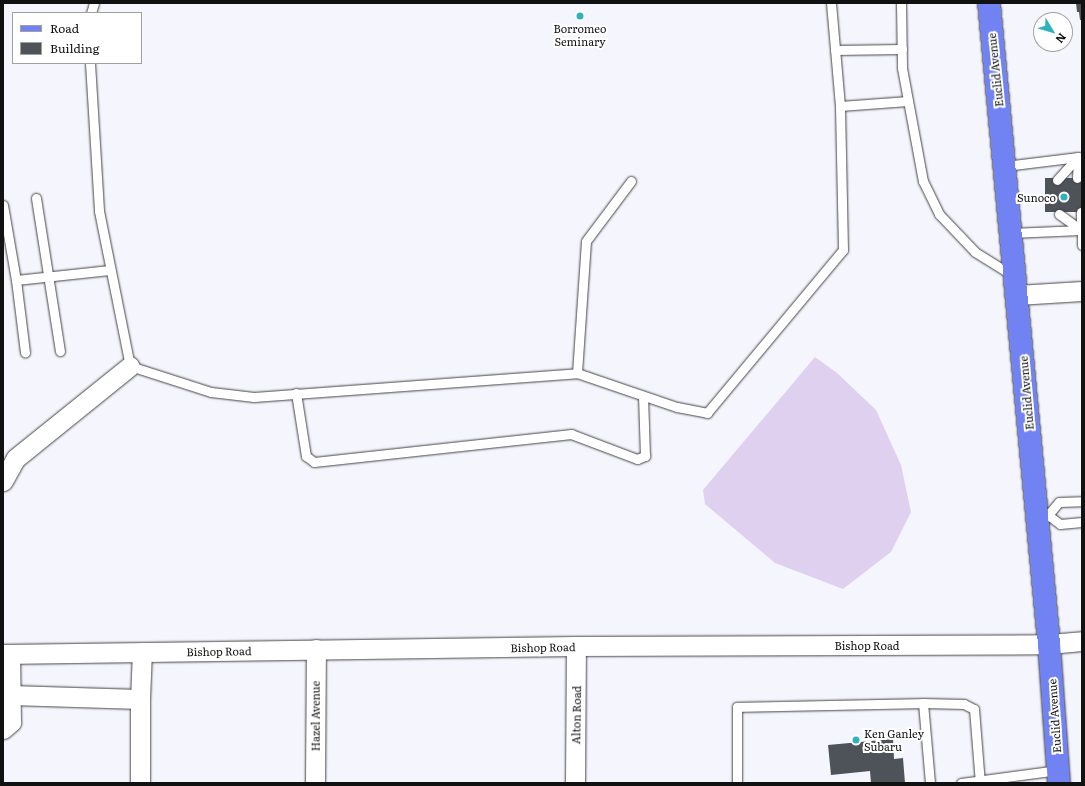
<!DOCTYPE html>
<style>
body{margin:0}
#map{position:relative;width:1085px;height:786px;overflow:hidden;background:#f5f5fe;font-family:Literata,serif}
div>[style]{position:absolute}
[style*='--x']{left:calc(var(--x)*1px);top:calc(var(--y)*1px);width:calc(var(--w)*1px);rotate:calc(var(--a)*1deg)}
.pitch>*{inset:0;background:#dfd0f0}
.building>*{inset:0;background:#4d5359;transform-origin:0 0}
.roads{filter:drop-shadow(0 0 1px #444) drop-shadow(0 0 1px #444)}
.service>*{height:9px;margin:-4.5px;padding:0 4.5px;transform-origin:4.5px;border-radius:4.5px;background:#fff}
.minor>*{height:19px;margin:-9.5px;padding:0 9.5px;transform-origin:9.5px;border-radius:9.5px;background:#fff}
.primary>*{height:22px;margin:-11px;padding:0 11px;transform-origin:11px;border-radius:11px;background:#7182f2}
.dots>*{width:11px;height:11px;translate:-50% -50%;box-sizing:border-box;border:2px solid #fff;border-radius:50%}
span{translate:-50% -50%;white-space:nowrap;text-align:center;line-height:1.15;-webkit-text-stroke:4px #fff;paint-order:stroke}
.poi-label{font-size:11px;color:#111}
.right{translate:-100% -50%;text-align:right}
.left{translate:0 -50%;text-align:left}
.street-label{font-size:11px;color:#111}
.frame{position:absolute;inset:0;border:4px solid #111;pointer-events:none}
.legend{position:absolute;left:12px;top:12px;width:130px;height:52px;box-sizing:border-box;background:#fff;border:1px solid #a0a0a0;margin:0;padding:5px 7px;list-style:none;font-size:12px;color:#111}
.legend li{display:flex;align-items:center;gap:8px;height:20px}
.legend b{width:20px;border:1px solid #a0a0a0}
.north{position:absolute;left:1033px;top:12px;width:40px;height:40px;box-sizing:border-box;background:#fff;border:1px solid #a0a0a0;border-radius:50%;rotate:128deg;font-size:11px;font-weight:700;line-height:16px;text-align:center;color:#111}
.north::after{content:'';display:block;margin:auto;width:14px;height:18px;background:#2eb2bb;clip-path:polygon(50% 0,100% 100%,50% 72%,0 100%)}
</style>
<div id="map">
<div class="pitch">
<div style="clip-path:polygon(815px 357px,837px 373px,876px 410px,901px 465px,911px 512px,891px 552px,843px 589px,775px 563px,705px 504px,703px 490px)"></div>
</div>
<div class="building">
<div style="clip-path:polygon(1076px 3px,1082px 3px,1082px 20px,1080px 20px,1079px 12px,1077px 12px)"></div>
<div style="left:1082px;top:178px;width:34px;height:37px;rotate:90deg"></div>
<div style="clip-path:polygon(893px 739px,894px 759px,903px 758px,905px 783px,871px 783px,870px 771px,831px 775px,828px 745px)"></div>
</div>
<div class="roads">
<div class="service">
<div style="--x:831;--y:3;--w:103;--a:85"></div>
<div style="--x:901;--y:3;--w:65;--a:89.1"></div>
<div style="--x:902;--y:68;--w:115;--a:79.5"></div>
<div style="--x:923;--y:181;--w:37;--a:64"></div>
<div style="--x:939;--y:214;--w:52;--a:46.5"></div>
<div style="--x:975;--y:252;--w:44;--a:31.9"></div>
<div style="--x:91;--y:13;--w:10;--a:-73"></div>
<div style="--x:835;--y:50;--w:67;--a:-0.9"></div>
<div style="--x:90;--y:63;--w:148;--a:86.5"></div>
<div style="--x:99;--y:211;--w:158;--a:78.7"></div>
<div style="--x:130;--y:366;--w:85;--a:17.8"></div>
<div style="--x:211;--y:392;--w:43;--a:6.6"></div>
<div style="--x:254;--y:397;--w:324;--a:-4.2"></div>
<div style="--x:577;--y:373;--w:106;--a:18.8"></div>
<div style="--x:677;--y:407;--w:31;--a:11"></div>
<div style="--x:707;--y:413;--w:212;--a:-50.2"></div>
<div style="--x:843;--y:250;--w:144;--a:-91.2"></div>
<div style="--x:840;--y:106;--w:68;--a:-4.2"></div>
<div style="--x:1005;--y:166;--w:74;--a:-7"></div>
<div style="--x:1077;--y:178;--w:21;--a:-87"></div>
<div style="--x:1057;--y:180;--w:31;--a:-48"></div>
<div style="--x:36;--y:198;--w:155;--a:81.1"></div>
<div style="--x:3;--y:205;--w:76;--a:80.2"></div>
<div style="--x:16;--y:280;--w:94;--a:-6.1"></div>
<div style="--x:1081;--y:212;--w:18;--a:90"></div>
<div style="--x:1059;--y:214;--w:27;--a:36"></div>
<div style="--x:1082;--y:230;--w:15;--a:90"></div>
<div style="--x:1011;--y:233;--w:70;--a:-2.5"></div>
<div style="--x:16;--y:280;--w:73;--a:82.9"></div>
<div style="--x:577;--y:373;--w:132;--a:-86.1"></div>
<div style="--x:586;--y:241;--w:75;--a:-53.1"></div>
<div style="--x:296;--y:393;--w:64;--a:81"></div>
<div style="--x:306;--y:456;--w:10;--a:37"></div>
<div style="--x:314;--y:462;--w:259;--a:-6.2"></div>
<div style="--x:571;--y:434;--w:71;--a:20.7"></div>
<div style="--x:637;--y:459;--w:9;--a:-21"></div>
<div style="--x:645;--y:456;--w:60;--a:-91.9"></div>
<div style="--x:1048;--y:515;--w:17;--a:-50"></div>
<div style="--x:1059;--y:502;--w:23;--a:-2"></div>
<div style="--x:1037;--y:516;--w:11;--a:-5"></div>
<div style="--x:1048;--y:515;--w:15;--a:37"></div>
<div style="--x:1060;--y:524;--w:22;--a:-5"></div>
<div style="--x:923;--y:703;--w:41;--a:1.4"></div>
<div style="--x:964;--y:704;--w:11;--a:27"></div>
<div style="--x:974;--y:709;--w:74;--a:85.4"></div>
<div style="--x:737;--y:783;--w:76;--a:-90"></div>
<div style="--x:737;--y:707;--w:186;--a:-1.2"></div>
<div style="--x:923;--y:703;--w:80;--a:85"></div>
<div style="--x:961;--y:783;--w:98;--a:-7.6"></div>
</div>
<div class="minor">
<div style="--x:1017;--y:295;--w:65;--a:-3.5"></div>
<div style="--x:3;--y:481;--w:26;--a:-61"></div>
<div style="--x:16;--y:458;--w:146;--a:-38.9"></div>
<div style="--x:3;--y:654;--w:573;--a:-0.8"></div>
<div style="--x:576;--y:646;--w:473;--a:-0.2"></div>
<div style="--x:1049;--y:644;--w:33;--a:-5"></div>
<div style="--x:10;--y:695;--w:130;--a:1.8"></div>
<div style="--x:140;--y:699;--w:84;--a:90"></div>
<div style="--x:140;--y:699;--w:47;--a:-87.6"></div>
<div style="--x:3;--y:729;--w:11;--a:-41"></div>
<div style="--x:11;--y:722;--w:68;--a:-90.8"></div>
<div style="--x:315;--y:783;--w:134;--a:-89.6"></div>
<div style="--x:575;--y:783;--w:137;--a:-89.6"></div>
</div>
<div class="primary">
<div style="--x:989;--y:3;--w:644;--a:84.65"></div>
<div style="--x:1049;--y:644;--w:139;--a:85.9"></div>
</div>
</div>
<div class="dots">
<div style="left:580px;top:16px;background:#2eb2bb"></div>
<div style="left:1064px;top:197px;background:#2eb2bb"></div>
<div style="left:856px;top:740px;background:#2eb2bb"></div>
</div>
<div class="poi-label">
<span style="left:580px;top:35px">Borromeo<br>Seminary</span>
<span class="right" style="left:1056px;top:197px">Sunoco</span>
<span class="left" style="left:864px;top:740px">Ken Ganley<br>Subaru</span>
</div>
<div class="street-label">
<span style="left:995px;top:70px;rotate:-96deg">Euclid Avenue</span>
<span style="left:1026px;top:393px;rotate:-95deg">Euclid Avenue</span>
<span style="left:867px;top:645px">Bishop Road</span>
<span style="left:543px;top:647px;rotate:-1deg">Bishop Road</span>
<span style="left:219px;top:651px;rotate:-1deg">Bishop Road</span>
<span style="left:576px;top:715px;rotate:-89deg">Alton Road</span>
<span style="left:315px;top:716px;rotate:-90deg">Hazel Avenue</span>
<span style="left:1054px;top:716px;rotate:-94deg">Euclid Avenue</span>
</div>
<div class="frame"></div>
<ul class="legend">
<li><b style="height:5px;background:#7182f2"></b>Road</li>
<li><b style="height:11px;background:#4d5359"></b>Building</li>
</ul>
<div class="north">N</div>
</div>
